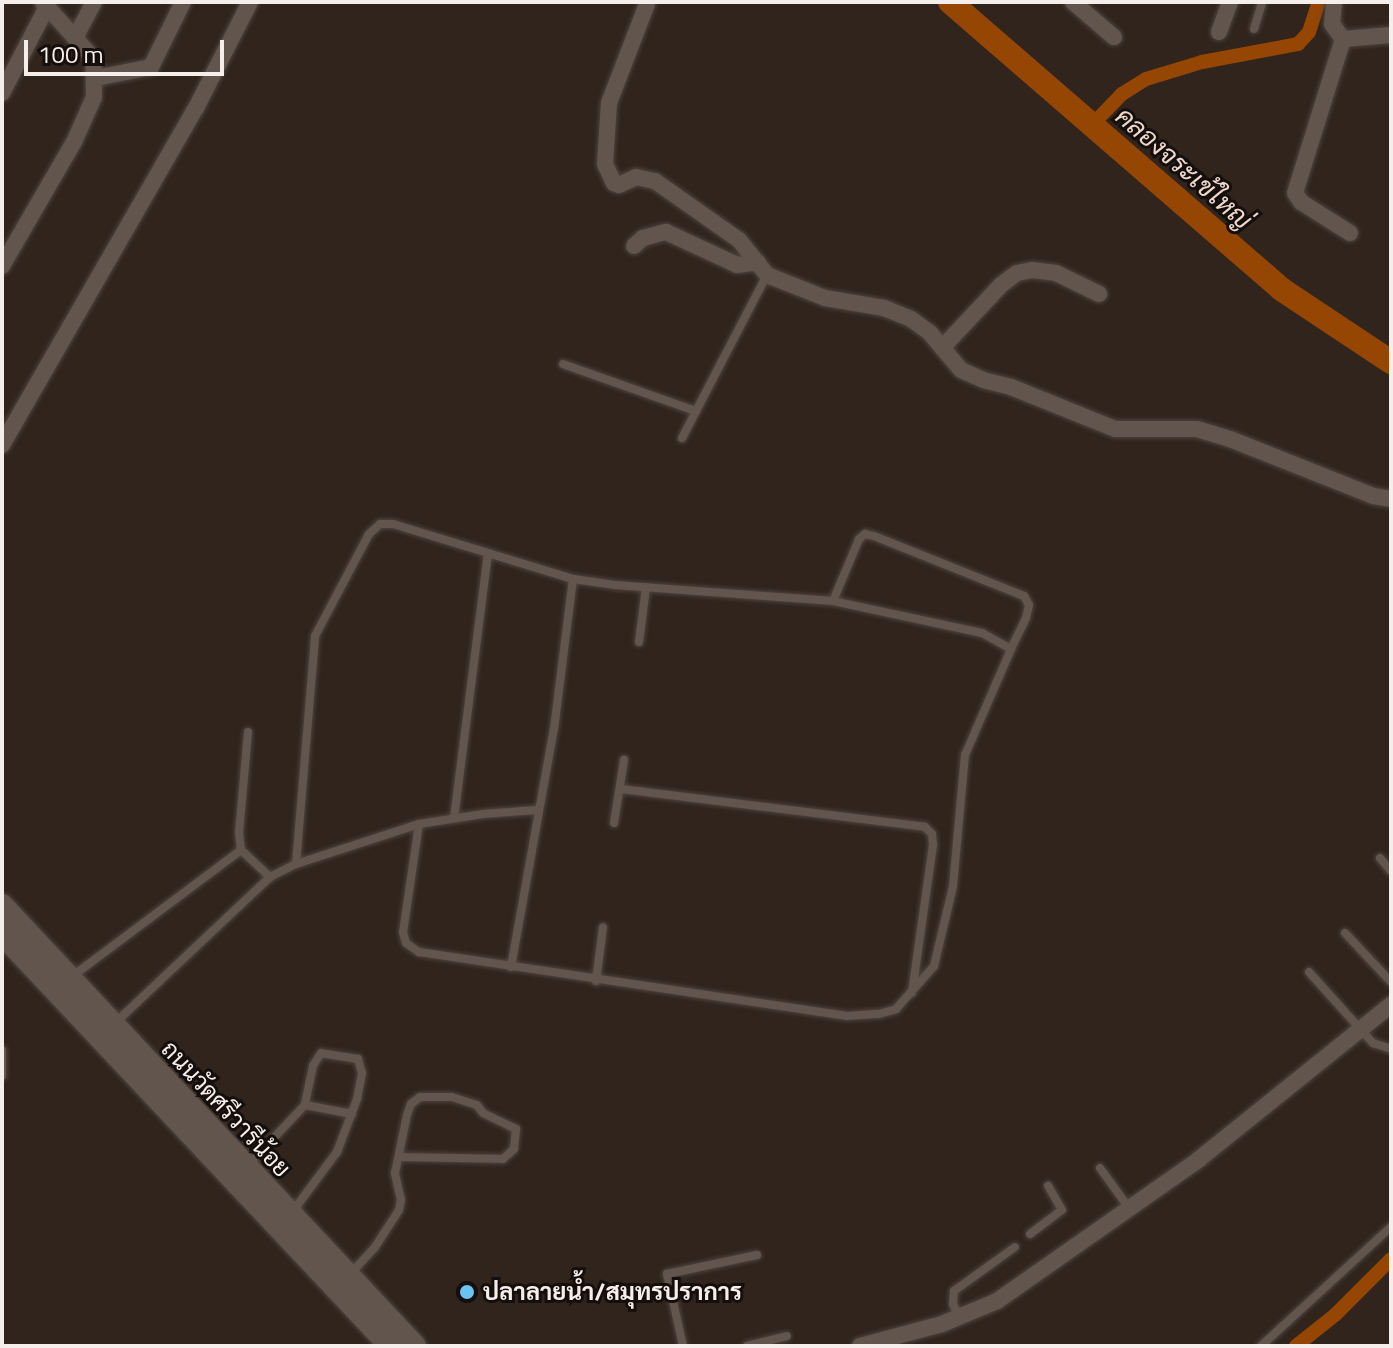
<!DOCTYPE html>
<meta charset="utf-8">
<style>
body{margin:0}
#map{position:relative;width:1393px;height:1348px;overflow:hidden;background:#30241d;font-family:"Titillium Web",Sarabun,sans-serif}
div>[style]{position:absolute}
[style*='--x']{left:calc(var(--x)*1px);top:calc(var(--y)*1px);width:calc(var(--w)*1px);rotate:calc(var(--a)*1deg)}
.canal>*{height:14px;margin:-7px;padding:0 7px;transform-origin:7px;border-radius:7px;background:#954602}
.river>*{height:24px;margin:-12px;padding:0 12px;transform-origin:12px;border-radius:12px;background:#954602}
.roads{filter:drop-shadow(0 0 2px #4d433d) drop-shadow(0 0 2px #4d433d)}
.lane>*{height:8px;margin:-4px;padding:0 4px;transform-origin:4px;border-radius:4px;background:#62554d}
.street>*{height:16px;margin:-8px;padding:0 8px;transform-origin:8px;border-radius:8px;background:#62554d}
.secondary>*{height:22px;margin:-11px;padding:0 11px;transform-origin:11px;border-radius:11px;background:#62554d}
.dots>*{width:22px;height:22px;translate:-50% -50%;box-sizing:border-box;border:4px solid #140f0c;border-radius:50%}
span{translate:-50% -50%;white-space:nowrap;text-align:center;line-height:1.15;-webkit-text-stroke:6px #140f0c;paint-order:stroke}
.street-label{font-size:24px;color:#f6eeea}
.poi-label{font-size:24px;color:#f6eeea;font-weight:700}
.left{translate:0 -50%;text-align:left}
.water-label{font-size:26px;color:#efd8cb;font-style:italic}
.frame{position:absolute;inset:0;border:4px solid #f6eeea;pointer-events:none}
.scale{position:absolute;left:24px;top:40px;width:200px;height:36px;box-sizing:border-box;border:4px solid #f6eeea;border-top:0;padding-left:10px;font-size:24px;line-height:28px;white-space:nowrap;color:#f6eeea;-webkit-text-stroke:6px #140f0c;paint-order:stroke}
</style>
<div id="map">
<div class="canal">
<div style="--x:1091;--y:126;--w:45;--a:-45.9"></div>
<div style="--x:1122;--y:94;--w:28;--a:-32"></div>
<div style="--x:1146;--y:79;--w:59;--a:-16.9"></div>
<div style="--x:1202;--y:62;--w:98;--a:-10.6"></div>
<div style="--x:1298;--y:44;--w:16;--a:-47"></div>
<div style="--x:1309;--y:32;--w:32;--a:-72"></div>
<div style="--x:1296;--y:1346;--w:50;--a:-38.5"></div>
<div style="--x:1335;--y:1315;--w:79;--a:-45"></div>
</div>
<div class="river">
<div style="--x:950;--y:2;--w:438;--a:40.9"></div>
<div style="--x:1281;--y:289;--w:132;--a:33.6"></div>
</div>
<div class="roads">
<div class="lane">
<div style="--x:1254;--y:29;--w:28;--a:-73"></div>
<div style="--x:563;--y:364;--w:141;--a:19.5"></div>
<div style="--x:682;--y:438;--w:184;--a:-62.5"></div>
<div style="--x:833;--y:601;--w:67;--a:-67.2"></div>
<div style="--x:859;--y:539;--w:8;--a:-40"></div>
<div style="--x:865;--y:534;--w:9;--a:13"></div>
<div style="--x:874;--y:536;--w:162;--a:21.8"></div>
<div style="--x:1024;--y:596;--w:10;--a:61"></div>
<div style="--x:1029;--y:605;--w:13;--a:103"></div>
<div style="--x:1026;--y:618;--w:34;--a:116"></div>
<div style="--x:639;--y:642;--w:55;--a:-82.7"></div>
<div style="--x:248;--y:732;--w:100;--a:95.1"></div>
<div style="--x:239;--y:832;--w:18;--a:84"></div>
<div style="--x:241;--y:850;--w:40;--a:43"></div>
<div style="--x:621;--y:789;--w:306;--a:7.1"></div>
<div style="--x:925;--y:827;--w:10;--a:45"></div>
<div style="--x:932;--y:834;--w:11;--a:85"></div>
<div style="--x:933;--y:845;--w:149;--a:98.1"></div>
<div style="--x:614;--y:823;--w:64;--a:-81"></div>
<div style="--x:419;--y:824;--w:109;--a:98.4"></div>
<div style="--x:403;--y:932;--w:11;--a:75"></div>
<div style="--x:406;--y:943;--w:16;--a:35"></div>
<div style="--x:419;--y:952;--w:433;--a:8.5"></div>
<div style="--x:847;--y:1016;--w:32;--a:-4"></div>
<div style="--x:879;--y:1014;--w:18;--a:-16"></div>
<div style="--x:896;--y:1009;--w:57;--a:-48.5"></div>
<div style="--x:934;--y:966;--w:82;--a:-76.6"></div>
<div style="--x:953;--y:886;--w:132;--a:-84.8"></div>
<div style="--x:965;--y:755;--w:116;--a:-66.5"></div>
<div style="--x:1011;--y:649;--w:33;--a:-151"></div>
<div style="--x:982;--y:633;--w:152;--a:-167.9"></div>
<div style="--x:833;--y:601;--w:219;--a:-175.8"></div>
<div style="--x:615;--y:585;--w:42;--a:-171.9"></div>
<div style="--x:573;--y:579;--w:89;--a:-163"></div>
<div style="--x:1380;--y:858;--w:17;--a:50"></div>
<div style="--x:296;--y:864;--w:229;--a:-85.2"></div>
<div style="--x:315;--y:636;--w:115;--a:-62.1"></div>
<div style="--x:369;--y:534;--w:15;--a:-42"></div>
<div style="--x:380;--y:524;--w:13;--a:0"></div>
<div style="--x:393;--y:524;--w:99;--a:17"></div>
<div style="--x:488;--y:553;--w:267;--a:97.3"></div>
<div style="--x:1345;--y:933;--w:67;--a:46.8"></div>
<div style="--x:511;--y:967;--w:242;--a:-79.8"></div>
<div style="--x:554;--y:729;--w:151;--a:-82.8"></div>
<div style="--x:1309;--y:972;--w:96;--a:48"></div>
<div style="--x:1373;--y:1043;--w:19;--a:18"></div>
<div style="--x:70;--y:978;--w:214;--a:-36.8"></div>
<div style="--x:596;--y:981;--w:54;--a:-82.6"></div>
<div style="--x:114;--y:1024;--w:214;--a:-43.3"></div>
<div style="--x:270;--y:877;--w:29;--a:-27"></div>
<div style="--x:296;--y:864;--w:129;--a:-18"></div>
<div style="--x:419;--y:824;--w:65;--a:-8.9"></div>
<div style="--x:483;--y:814;--w:53;--a:-4.3"></div>
<div style="--x:2;--y:1050;--w:26;--a:90"></div>
<div style="--x:248;--y:1165;--w:83;--a:-46.5"></div>
<div style="--x:305;--y:1105;--w:48;--a:10.8"></div>
<div style="--x:1100;--y:1168;--w:49;--a:54.1"></div>
<div style="--x:293;--y:1211;--w:74;--a:-53.3"></div>
<div style="--x:337;--y:1152;--w:57;--a:-69.3"></div>
<div style="--x:357;--y:1099;--w:26;--a:-79"></div>
<div style="--x:362;--y:1073;--w:15;--a:-106"></div>
<div style="--x:358;--y:1059;--w:37;--a:-171"></div>
<div style="--x:321;--y:1053;--w:15;--a:122"></div>
<div style="--x:313;--y:1066;--w:40;--a:102"></div>
<div style="--x:1030;--y:1234;--w:40;--a:-37"></div>
<div style="--x:1062;--y:1210;--w:28;--a:-120"></div>
<div style="--x:351;--y:1273;--w:35;--a:-47"></div>
<div style="--x:375;--y:1247;--w:44;--a:-57"></div>
<div style="--x:399;--y:1210;--w:10;--a:-79"></div>
<div style="--x:401;--y:1200;--w:28;--a:-103"></div>
<div style="--x:395;--y:1173;--w:59;--a:-78.3"></div>
<div style="--x:407;--y:1115;--w:12;--a:-70"></div>
<div style="--x:411;--y:1104;--w:11;--a:-38"></div>
<div style="--x:420;--y:1097;--w:32;--a:0"></div>
<div style="--x:452;--y:1097;--w:26;--a:18"></div>
<div style="--x:477;--y:1105;--w:10;--a:53"></div>
<div style="--x:483;--y:1113;--w:37;--a:26"></div>
<div style="--x:516;--y:1129;--w:20;--a:96"></div>
<div style="--x:514;--y:1149;--w:15;--a:138"></div>
<div style="--x:503;--y:1159;--w:104;--a:-178.9"></div>
<div style="--x:959;--y:1317;--w:14;--a:-115"></div>
<div style="--x:953;--y:1304;--w:13;--a:-86"></div>
<div style="--x:954;--y:1291;--w:75;--a:-35.8"></div>
<div style="--x:683;--y:1346;--w:74;--a:-102.5"></div>
<div style="--x:667;--y:1274;--w:92;--a:-11.9"></div>
<div style="--x:747;--y:1346;--w:41;--a:-14"></div>
<div style="--x:1261;--y:1346;--w:176;--a:-42.5"></div>
</div>
<div class="street">
<div style="--x:1073;--y:2;--w:54;--a:40.5"></div>
<div style="--x:1334;--y:2;--w:22;--a:95"></div>
<div style="--x:1332;--y:24;--w:19;--a:54"></div>
<div style="--x:1343;--y:39;--w:48;--a:-4.8"></div>
<div style="--x:647;--y:4;--w:106;--a:111"></div>
<div style="--x:609;--y:103;--w:61;--a:93.8"></div>
<div style="--x:605;--y:164;--w:21;--a:65"></div>
<div style="--x:614;--y:183;--w:5;--a:22"></div>
<div style="--x:619;--y:185;--w:19;--a:-25"></div>
<div style="--x:636;--y:177;--w:19;--a:12"></div>
<div style="--x:655;--y:181;--w:103;--a:35.1"></div>
<div style="--x:739;--y:240;--w:45;--a:51.3"></div>
<div style="--x:767;--y:275;--w:62;--a:21.6"></div>
<div style="--x:825;--y:298;--w:60;--a:9.6"></div>
<div style="--x:884;--y:308;--w:29;--a:22"></div>
<div style="--x:911;--y:319;--w:24;--a:36"></div>
<div style="--x:930;--y:333;--w:48;--a:50"></div>
<div style="--x:961;--y:370;--w:24;--a:24"></div>
<div style="--x:983;--y:380;--w:29;--a:14"></div>
<div style="--x:1011;--y:387;--w:112;--a:22"></div>
<div style="--x:1115;--y:429;--w:82;--a:0"></div>
<div style="--x:1197;--y:429;--w:34;--a:17"></div>
<div style="--x:1230;--y:439;--w:154;--a:21.7"></div>
<div style="--x:1373;--y:496;--w:18;--a:9"></div>
<div style="--x:1219;--y:32;--w:32;--a:-70"></div>
<div style="--x:75;--y:38;--w:41;--a:-62.2"></div>
<div style="--x:1343;--y:39;--w:161;--a:107.3"></div>
<div style="--x:1295;--y:193;--w:11;--a:56"></div>
<div style="--x:1301;--y:202;--w:58;--a:32.3"></div>
<div style="--x:96;--y:78;--w:56;--a:-11.3"></div>
<div style="--x:151;--y:67;--w:72;--a:-63.8"></div>
<div style="--x:2;--y:93;--w:97;--a:-62.4"></div>
<div style="--x:634;--y:246;--w:12;--a:-42"></div>
<div style="--x:643;--y:238;--w:24;--a:-15"></div>
<div style="--x:666;--y:232;--w:78;--a:24.9"></div>
<div style="--x:737;--y:265;--w:21;--a:-8"></div>
<div style="--x:2;--y:266;--w:143;--a:-59.9"></div>
<div style="--x:74;--y:142;--w:49;--a:-66"></div>
<div style="--x:94;--y:97;--w:39;--a:-91"></div>
<div style="--x:93;--y:58;--w:75;--a:-131.8"></div>
<div style="--x:942;--y:348;--w:86;--a:-46.9"></div>
<div style="--x:1001;--y:285;--w:20;--a:-37"></div>
<div style="--x:1017;--y:273;--w:15;--a:-11"></div>
<div style="--x:1032;--y:270;--w:24;--a:7"></div>
<div style="--x:1056;--y:273;--w:48;--a:26"></div>
<div style="--x:2;--y:445;--w:389;--a:-60.1"></div>
<div style="--x:196;--y:108;--w:119;--a:-63"></div>
<div style="--x:860;--y:1346;--w:85;--a:-15"></div>
<div style="--x:942;--y:1324;--w:60;--a:-22.7"></div>
<div style="--x:997;--y:1301;--w:246;--a:-35"></div>
<div style="--x:1198;--y:1160;--w:248;--a:-38.8"></div>
</div>
<div class="secondary">
<div style="--x:2;--y:905;--w:604;--a:46.88"></div>
<div style="--x:2;--y:934;--w:566;--a:46.72"></div>
</div>
</div>
<div class="dots">
<div style="left:467px;top:1292px;background:#6ac3f1"></div>
</div>
<div class="street-label">
<span style="left:226px;top:1109px;rotate:47deg">ถนนวัดศรีวารีน้อย</span>
</div>
<div class="poi-label">
<span class="left" style="left:483px;top:1292px">ปลาลายน้ำ/สมุทรปราการ</span>
</div>
<div class="water-label">
<span style="left:1184px;top:168px;rotate:41deg">คลองจระเข้ใหญ่</span>
</div>
<div class="frame"></div>
<div class="scale">100 m</div>
</div>
